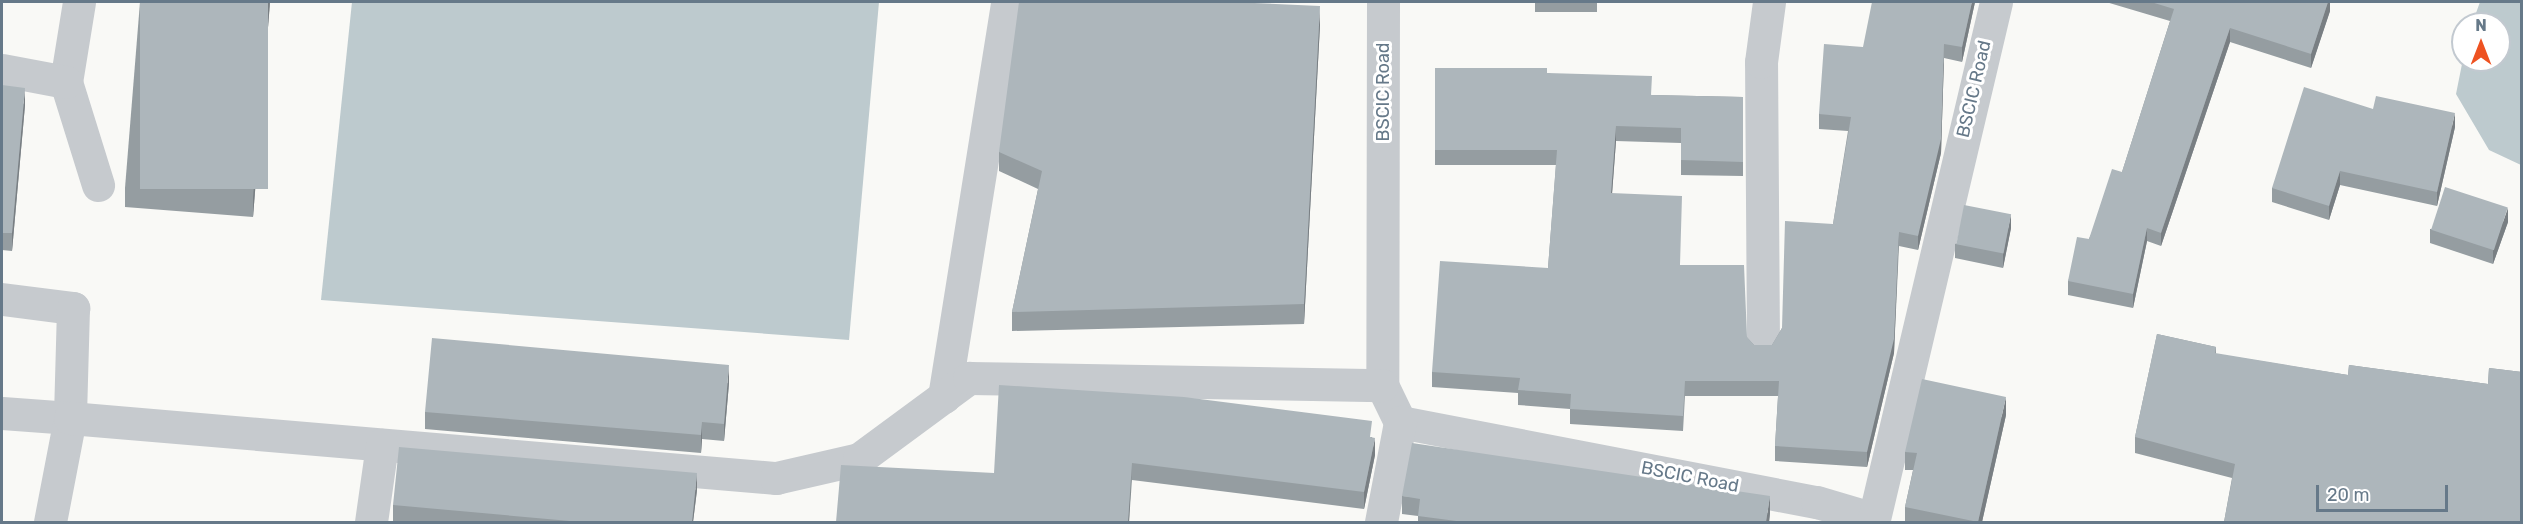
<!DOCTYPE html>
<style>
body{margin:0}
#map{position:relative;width:2523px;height:524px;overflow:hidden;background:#f9f9f6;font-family:Rubik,sans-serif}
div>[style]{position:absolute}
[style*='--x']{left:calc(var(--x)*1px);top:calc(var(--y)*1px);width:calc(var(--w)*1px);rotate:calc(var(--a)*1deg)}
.water>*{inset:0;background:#bdcace}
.street>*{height:33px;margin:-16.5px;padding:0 16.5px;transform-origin:16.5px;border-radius:16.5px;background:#c6cace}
.wall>*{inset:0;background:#959da1;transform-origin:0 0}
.shaded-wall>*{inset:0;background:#797f83}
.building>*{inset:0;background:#adb6bb;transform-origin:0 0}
span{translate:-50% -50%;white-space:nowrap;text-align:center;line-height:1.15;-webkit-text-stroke:6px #fff;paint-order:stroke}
.street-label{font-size:18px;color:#667989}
.frame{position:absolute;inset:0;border:3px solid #667989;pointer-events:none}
.north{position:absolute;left:2451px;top:12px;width:60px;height:60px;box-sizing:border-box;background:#fff;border:2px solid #c2c9d0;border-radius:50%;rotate:0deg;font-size:16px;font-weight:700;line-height:24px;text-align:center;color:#667989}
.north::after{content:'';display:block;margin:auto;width:21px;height:27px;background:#ee5221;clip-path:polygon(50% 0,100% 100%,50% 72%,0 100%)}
.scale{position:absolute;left:2316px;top:485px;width:132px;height:27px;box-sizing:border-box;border:3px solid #667989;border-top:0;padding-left:8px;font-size:18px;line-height:21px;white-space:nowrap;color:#667989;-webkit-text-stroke:4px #fff;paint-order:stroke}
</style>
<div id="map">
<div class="water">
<div style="clip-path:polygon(352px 2px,879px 2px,849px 340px,321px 300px)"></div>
<div style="clip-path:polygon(2480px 2px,2521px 2px,2521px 165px,2489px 150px,2456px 94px,2463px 59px,2499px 60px,2499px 24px,2472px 24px)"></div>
</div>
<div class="street">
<div style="--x:79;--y:2;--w:81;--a:99.2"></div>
<div style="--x:66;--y:82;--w:108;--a:72.7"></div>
<div style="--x:1383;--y:2;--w:383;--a:90.1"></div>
<div style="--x:1382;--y:385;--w:41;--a:64.1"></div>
<div style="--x:1400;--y:422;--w:425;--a:10.9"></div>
<div style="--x:1817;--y:502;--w:59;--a:16.6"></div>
<div style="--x:1874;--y:519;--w:531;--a:-76.72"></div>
<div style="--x:2;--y:70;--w:65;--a:10.6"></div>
<div style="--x:2;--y:299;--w:72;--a:7.2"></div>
<div style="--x:73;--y:308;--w:110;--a:91.6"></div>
<div style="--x:70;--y:418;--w:68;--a:-175.8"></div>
<div style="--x:1763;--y:343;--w:281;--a:-90.4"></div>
<div style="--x:1761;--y:62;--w:61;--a:-82.4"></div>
<div style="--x:944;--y:397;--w:400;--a:-80.9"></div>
<div style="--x:50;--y:522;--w:106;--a:-79.1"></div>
<div style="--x:70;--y:418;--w:709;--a:4.86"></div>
<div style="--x:776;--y:478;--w:85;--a:-12.9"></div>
<div style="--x:859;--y:459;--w:137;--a:-36.4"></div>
<div style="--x:969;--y:378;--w:413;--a:1"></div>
<div style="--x:371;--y:522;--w:78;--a:-81.9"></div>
<div style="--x:1381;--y:522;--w:102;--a:-79.2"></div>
</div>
<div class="wall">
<div style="clip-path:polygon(140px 2px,270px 2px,253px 217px,125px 207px,125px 188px)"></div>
<div style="left:1535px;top:2px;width:62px;height:10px"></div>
<div style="clip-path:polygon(1975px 2px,1962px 62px,1944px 58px,1941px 153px,1918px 250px,1899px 246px,1894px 353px,1867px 467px,1775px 461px,1775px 446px,1778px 396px,1685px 396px,1683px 431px,1570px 424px,1570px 409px,1518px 405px,1518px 393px,1432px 387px,1432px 372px,1548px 268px,1556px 165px,1435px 165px,1435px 68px,1547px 73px,1652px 95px,1743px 97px,1743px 176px,1681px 175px,1681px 143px,1616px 141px,1612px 193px,1754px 345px,1772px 345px,1782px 328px,1833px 224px,1848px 131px,1819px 129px,1819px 114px,1863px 47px)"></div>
<div style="clip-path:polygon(2106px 2px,2330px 2px,2330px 11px,2311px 68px,2230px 42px,2161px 246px,2147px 241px,2133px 308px,2068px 295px,2068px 281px,2122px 172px,2170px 21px)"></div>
<div style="clip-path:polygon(1320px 25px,1304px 324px,1012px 331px,1012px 312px,1038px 189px,999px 171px,999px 152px)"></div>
<div style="clip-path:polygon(2px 85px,25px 105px,12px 251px,2px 250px)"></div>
<div style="clip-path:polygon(2373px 109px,2455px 127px,2437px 206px,2340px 185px,2329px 220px,2272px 202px,2272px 188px)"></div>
<div style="clip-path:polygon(2508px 222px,2493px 264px,2430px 243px,2430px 229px)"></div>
<div style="clip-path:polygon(2011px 228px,2003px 268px,1955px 258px,1955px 244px)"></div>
<div style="clip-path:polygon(2157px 334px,2216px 347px,2216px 354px,2348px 375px,2349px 365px,2488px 384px,2489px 368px,2522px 372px,2522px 522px,2224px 522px,2232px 478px,2135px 453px,2135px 437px)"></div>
<div style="clip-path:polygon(729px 383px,724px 441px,702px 439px,701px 453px,425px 429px,425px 412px)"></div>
<div style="clip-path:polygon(2006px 415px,1982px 522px,1905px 522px,1905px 507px,1913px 470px,1905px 470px,1905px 452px)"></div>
<div style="clip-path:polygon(1372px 437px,1375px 455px,1364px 509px,1132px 480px,1129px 522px,836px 522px,994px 473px)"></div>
<div style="clip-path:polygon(697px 490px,693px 522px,393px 522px,393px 505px)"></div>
<div style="clip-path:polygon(1402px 496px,1770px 513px,1769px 522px,1418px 522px,1418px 516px,1402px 514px)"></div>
</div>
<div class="shaded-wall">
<div style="clip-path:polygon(268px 2px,270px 2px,253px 217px,253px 198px)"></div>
<div style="clip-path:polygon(1972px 2px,1975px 2px,1962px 62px,1962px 47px)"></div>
<div style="clip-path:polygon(2328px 2px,2330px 2px,2330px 11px,2311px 68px,2311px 54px)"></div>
<div style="clip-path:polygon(1320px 6px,1320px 25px,1304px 324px,1304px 304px)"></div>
<div style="clip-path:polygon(2230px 28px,2230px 42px,2161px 246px,2161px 233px)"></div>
<div style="clip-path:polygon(1944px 58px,1941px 153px,1918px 250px,1918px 236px)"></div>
<div style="clip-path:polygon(25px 88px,25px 105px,12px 251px,12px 233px)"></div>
<div style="clip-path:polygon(2455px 113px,2455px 127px,2437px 206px,2437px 192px)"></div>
<div style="clip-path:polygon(1616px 126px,1616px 141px,1611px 208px,1611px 193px)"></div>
<div style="clip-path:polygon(2340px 171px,2340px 185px,2329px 220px,2329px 206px)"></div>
<div style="clip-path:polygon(2508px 208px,2508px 222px,2493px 264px,2493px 250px)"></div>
<div style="clip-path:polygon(2011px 214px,2011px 228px,2003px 268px,2003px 254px)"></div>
<div style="clip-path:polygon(2147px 228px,2147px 241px,2133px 308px,2133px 294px)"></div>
<div style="clip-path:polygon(1899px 232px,1894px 353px,1867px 467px,1867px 452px)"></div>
<div style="clip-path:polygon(729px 365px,729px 383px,724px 441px,724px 424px)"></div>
<div style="clip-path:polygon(2006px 397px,2006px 415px,1982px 522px,1978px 522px)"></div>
<div style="clip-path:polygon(702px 422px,702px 439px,701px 453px,701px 435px)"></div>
<div style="clip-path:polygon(1375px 438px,1375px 455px,1364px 509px,1364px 492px)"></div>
<div style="clip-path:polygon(1132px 463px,1129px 522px,1128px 522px)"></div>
<div style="clip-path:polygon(697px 473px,697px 490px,693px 522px,692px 522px)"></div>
<div style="clip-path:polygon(1770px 496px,1770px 513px,1769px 522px,1766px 522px)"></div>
</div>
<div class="building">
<div style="left:140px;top:2px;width:128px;height:187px"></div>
<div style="clip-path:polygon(1019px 2px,1231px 2px,1320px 6px,1304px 304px,1012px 312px,1042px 171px,999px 152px)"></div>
<div style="clip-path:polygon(1872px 2px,1972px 2px,1962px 47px,1944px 44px,1941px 139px,1918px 236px,1899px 232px,1894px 339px,1867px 452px,1775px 446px,1779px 381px,1685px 381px,1683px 416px,1570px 409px,1571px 394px,1518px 390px,1520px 378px,1432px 372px,1440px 261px,1548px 268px,1557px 150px,1435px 150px,1435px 68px,1547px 68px,1547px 73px,1652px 76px,1651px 95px,1743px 97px,1743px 162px,1681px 160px,1681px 128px,1616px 126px,1611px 193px,1682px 196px,1680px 265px,1744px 265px,1747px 337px,1754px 345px,1772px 345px,1782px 328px,1785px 221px,1833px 224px,1851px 117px,1819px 114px,1824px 44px,1863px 47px)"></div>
<div style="clip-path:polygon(2151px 2px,2328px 2px,2311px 54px,2230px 28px,2161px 233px,2147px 228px,2133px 294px,2068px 281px,2077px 237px,2089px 239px,2112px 169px,2122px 172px,2174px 9px)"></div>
<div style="clip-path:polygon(2px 85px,25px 88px,12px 233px,2px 233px)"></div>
<div style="clip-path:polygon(2304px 87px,2373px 109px,2376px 96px,2455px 113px,2437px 192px,2340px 171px,2329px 206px,2272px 188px)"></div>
<div style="left:2445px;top:187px;width:66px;height:45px;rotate:18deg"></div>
<div style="left:1964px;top:205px;width:48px;height:40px;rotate:11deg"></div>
<div style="clip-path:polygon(2157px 334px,2216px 347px,2215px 353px,2348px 375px,2349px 365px,2488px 384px,2489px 368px,2522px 372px,2522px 522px,2224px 522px,2235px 464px,2135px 437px)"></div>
<div style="clip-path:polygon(432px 338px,729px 365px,724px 424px,702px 422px,701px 435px,425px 412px)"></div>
<div style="clip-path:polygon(1922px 379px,2006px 397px,1978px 522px,1905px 507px,1917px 453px,1905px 452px)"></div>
<div style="clip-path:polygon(999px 385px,1184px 397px,1372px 421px,1370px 437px,1375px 438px,1364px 492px,1132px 463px,1128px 522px,836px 522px,841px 465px,994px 473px)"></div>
<div style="clip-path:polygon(1412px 443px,1770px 496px,1766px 522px,1464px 522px,1418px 516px,1420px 499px,1402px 496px)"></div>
<div style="clip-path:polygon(399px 447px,697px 473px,692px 522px,581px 522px,393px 505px)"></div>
</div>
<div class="street-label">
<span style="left:1974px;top:89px;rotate:-77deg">BSCIC Road</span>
<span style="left:1383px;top:92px;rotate:-90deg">BSCIC Road</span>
<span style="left:1690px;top:477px;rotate:11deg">BSCIC Road</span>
</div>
<div class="frame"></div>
<div class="north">N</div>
<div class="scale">20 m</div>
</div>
